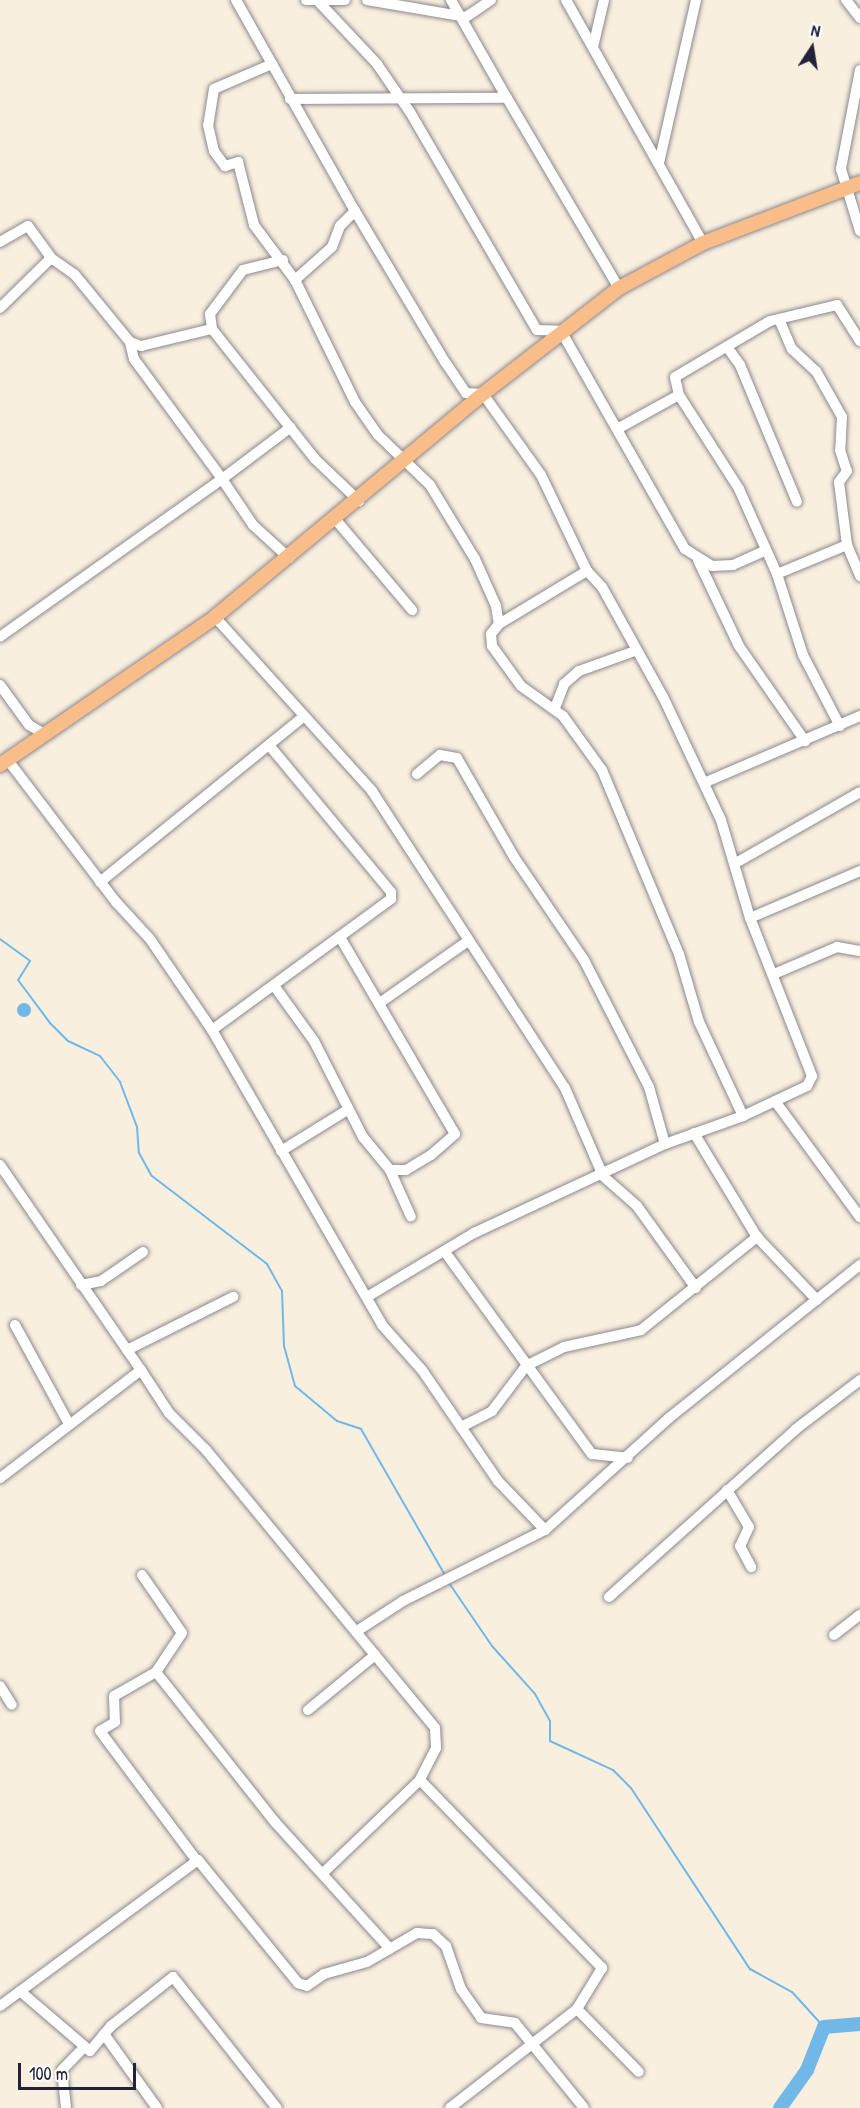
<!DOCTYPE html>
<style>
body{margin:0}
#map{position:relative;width:860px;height:2108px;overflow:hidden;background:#f8efdf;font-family:"Patrick Hand",sans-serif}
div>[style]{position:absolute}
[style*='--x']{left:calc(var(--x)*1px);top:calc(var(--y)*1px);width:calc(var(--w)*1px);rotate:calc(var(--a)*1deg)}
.water>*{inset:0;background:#71b8e8}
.round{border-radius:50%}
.stream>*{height:2px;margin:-1px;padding:0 1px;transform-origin:1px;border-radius:1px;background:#71b8e8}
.river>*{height:14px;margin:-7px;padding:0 7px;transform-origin:7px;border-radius:7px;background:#71b8e8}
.roads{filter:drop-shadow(0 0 2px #8d888d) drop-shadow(0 0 2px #8d888d)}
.minor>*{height:10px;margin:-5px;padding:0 5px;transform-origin:5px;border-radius:5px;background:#fff}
.major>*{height:14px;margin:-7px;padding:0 7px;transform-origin:7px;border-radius:7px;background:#f8bd89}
span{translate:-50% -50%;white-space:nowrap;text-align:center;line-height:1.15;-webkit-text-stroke:6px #fff;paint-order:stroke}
.north{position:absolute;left:782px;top:18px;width:60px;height:60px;-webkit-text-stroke:4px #fff;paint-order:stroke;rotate:12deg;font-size:16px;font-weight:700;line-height:24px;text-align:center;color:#22223b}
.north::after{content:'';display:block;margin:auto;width:21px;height:27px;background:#22223b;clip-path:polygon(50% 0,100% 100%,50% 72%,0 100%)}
.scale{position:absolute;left:18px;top:2063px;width:118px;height:27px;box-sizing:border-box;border:3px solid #22223b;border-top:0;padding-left:8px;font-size:18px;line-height:21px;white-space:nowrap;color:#22223b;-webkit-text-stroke:4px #fff;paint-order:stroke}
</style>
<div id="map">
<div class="water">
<div class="round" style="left:17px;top:1003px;width:14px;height:14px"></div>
</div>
<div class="stream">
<div style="--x:0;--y:939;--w:37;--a:36"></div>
<div style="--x:30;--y:961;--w:22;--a:122"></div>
<div style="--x:18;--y:980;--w:54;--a:53.3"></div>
<div style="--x:50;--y:1023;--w:25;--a:45"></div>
<div style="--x:68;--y:1041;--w:35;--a:25"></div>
<div style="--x:100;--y:1056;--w:33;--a:52"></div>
<div style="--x:120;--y:1082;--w:48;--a:69.3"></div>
<div style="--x:137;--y:1127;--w:26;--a:86"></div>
<div style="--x:139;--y:1153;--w:26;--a:61"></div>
<div style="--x:152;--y:1176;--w:145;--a:37.4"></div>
<div style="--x:267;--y:1264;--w:31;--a:61"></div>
<div style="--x:282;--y:1291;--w:55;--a:87.9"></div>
<div style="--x:284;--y:1346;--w:41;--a:74.6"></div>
<div style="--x:295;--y:1386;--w:55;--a:39.8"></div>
<div style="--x:337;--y:1421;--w:25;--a:18"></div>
<div style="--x:361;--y:1429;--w:168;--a:60.1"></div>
<div style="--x:449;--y:1583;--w:76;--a:55.7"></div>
<div style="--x:492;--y:1646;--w:64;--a:48.1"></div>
<div style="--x:535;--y:1694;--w:31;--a:61"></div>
<div style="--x:550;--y:1721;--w:20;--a:90"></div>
<div style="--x:550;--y:1741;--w:69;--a:24.7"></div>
<div style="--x:613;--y:1770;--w:25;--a:45"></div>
<div style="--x:631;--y:1788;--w:217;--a:56.7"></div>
<div style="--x:750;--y:1969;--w:48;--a:28.7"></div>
<div style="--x:792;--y:1992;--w:47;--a:47.6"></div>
</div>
<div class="river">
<div style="--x:780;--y:2108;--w:47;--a:-54.6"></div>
<div style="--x:807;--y:2070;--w:46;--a:-68.4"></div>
<div style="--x:824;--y:2027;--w:36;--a:-5"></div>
</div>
<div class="roads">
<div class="minor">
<div style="--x:236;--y:0;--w:242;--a:60.6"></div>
<div style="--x:306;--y:0;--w:39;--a:0"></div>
<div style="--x:317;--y:0;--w:88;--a:46.8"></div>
<div style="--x:377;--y:64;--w:58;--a:55.5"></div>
<div style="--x:410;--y:112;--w:252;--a:59.8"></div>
<div style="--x:537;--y:330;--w:24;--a:2"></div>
<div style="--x:561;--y:331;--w:251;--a:60.4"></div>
<div style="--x:685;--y:549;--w:32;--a:32"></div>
<div style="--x:712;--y:566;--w:21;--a:-3"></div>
<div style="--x:733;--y:565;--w:34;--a:-24"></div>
<div style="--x:367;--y:0;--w:100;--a:9.7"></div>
<div style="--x:466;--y:17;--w:30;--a:-34"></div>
<div style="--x:451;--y:0;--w:113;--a:60.3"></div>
<div style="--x:566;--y:0;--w:279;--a:60.6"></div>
<div style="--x:846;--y:0;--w:23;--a:52"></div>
<div style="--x:593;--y:47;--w:48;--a:-76.8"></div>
<div style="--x:272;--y:64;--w:63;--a:156.7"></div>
<div style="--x:214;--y:89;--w:36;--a:99"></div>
<div style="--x:208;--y:125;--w:27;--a:77"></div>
<div style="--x:214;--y:151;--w:19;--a:54"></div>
<div style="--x:225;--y:166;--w:14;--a:-17"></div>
<div style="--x:238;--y:162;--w:65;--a:75.7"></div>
<div style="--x:254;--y:225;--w:69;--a:53.3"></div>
<div style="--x:860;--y:70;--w:101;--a:100.9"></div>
<div style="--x:841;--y:169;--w:65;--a:73"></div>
<div style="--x:290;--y:99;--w:217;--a:-0.3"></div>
<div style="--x:507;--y:98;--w:221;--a:59.5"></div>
<div style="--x:659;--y:163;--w:167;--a:-77.2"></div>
<div style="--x:0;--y:242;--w:32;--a:-30"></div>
<div style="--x:28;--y:226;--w:39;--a:54"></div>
<div style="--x:51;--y:258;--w:29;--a:35"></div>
<div style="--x:75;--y:275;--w:87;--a:50.6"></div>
<div style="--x:130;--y:342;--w:17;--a:77"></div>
<div style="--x:134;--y:359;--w:149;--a:53.7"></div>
<div style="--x:222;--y:479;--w:272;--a:144.6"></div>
<div style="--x:283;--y:260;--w:41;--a:166"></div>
<div style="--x:243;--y:270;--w:55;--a:126.9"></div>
<div style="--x:210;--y:314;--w:15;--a:82"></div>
<div style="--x:212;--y:329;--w:166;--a:51.6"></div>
<div style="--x:315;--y:459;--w:61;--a:43.7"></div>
<div style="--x:0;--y:308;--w:71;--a:-44.4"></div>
<div style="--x:779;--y:319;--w:33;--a:67"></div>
<div style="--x:792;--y:349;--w:33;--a:43"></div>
<div style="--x:816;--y:371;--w:53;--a:60.5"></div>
<div style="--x:842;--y:417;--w:33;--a:93"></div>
<div style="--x:840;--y:450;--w:22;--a:72"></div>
<div style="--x:847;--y:471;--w:14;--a:126"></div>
<div style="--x:839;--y:482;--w:64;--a:82.8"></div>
<div style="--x:847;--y:545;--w:34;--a:67"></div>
<div style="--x:130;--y:342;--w:12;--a:20"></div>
<div style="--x:141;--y:346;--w:73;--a:-13.5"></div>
<div style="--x:727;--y:347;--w:22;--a:54"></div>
<div style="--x:740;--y:365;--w:148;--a:67.4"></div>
<div style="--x:679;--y:395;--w:112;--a:57.4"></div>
<div style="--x:739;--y:489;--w:93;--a:65.9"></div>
<div style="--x:777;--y:574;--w:85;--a:72.2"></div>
<div style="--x:803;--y:655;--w:80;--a:62.5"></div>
<div style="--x:619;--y:428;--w:68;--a:-28.8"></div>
<div style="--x:679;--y:395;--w:18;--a:-103"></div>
<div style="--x:675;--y:377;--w:110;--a:-30.5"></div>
<div style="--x:770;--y:321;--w:69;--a:-13.4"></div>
<div style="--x:837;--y:305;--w:43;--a:57.4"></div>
<div style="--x:336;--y:520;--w:118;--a:49.8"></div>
<div style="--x:289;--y:558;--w:49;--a:-137.5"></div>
<div style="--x:253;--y:525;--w:55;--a:-124"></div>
<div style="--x:222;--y:479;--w:86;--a:-37"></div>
<div style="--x:698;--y:560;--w:95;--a:64.5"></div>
<div style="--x:739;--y:646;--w:116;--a:55.2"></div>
<div style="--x:777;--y:574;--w:76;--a:-22.5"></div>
<div style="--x:215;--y:617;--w:234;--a:47.9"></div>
<div style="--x:372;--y:791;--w:354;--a:57"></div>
<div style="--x:565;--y:1088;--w:96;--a:66.6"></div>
<div style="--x:603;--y:1176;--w:45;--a:41.4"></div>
<div style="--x:637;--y:1206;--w:101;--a:54.3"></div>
<div style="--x:499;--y:624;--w:103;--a:-31.1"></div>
<div style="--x:0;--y:685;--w:49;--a:54.1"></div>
<div style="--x:29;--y:725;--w:16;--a:30"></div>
<div style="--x:555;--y:708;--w:26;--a:-69"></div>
<div style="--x:564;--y:684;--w:20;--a:-41"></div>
<div style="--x:579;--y:671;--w:59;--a:-19.7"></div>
<div style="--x:7;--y:759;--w:180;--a:52.7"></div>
<div style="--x:116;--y:902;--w:50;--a:47.4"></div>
<div style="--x:150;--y:939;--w:110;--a:55.7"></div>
<div style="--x:212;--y:1030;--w:340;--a:60"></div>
<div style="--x:382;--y:1325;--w:60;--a:48.4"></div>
<div style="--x:422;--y:1370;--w:135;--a:55.6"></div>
<div style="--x:498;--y:1481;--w:68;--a:46.2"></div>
<div style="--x:417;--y:774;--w:30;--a:-40"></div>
<div style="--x:440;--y:755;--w:17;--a:10"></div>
<div style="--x:457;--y:758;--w:114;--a:60.1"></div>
<div style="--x:514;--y:857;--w:125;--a:55.8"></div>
<div style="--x:584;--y:960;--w:143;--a:62.9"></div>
<div style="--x:649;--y:1087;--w:59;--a:74.3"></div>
<div style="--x:706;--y:782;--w:168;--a:-23.2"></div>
<div style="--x:734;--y:864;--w:145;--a:-29.7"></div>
<div style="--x:100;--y:882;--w:263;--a:-39.1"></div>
<div style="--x:750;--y:918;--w:120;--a:-23.1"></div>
<div style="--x:774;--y:974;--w:69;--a:-23.2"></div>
<div style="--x:837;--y:947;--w:23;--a:10"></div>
<div style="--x:275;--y:987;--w:67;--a:54.2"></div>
<div style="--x:314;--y:1041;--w:108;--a:63"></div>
<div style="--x:363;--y:1137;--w:43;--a:50.7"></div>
<div style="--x:390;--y:1170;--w:16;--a:0"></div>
<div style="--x:406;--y:1170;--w:29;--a:-31"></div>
<div style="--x:431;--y:1155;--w:32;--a:-41"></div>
<div style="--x:455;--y:1134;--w:226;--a:-120.3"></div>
<div style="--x:381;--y:1002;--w:106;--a:-35"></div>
<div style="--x:212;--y:1030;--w:222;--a:-36.2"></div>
<div style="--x:391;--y:899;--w:7;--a:-90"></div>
<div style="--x:391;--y:892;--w:191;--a:-129.7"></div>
<div style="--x:775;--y:1101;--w:144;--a:53.8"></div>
<div style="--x:694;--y:1133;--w:122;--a:58.8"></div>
<div style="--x:757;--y:1237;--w:87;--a:46.4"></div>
<div style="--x:281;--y:1151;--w:78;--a:-31.8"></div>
<div style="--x:0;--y:1165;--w:249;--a:55.5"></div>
<div style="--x:141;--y:1370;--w:178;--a:142.5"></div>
<div style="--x:390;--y:1170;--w:51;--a:65.9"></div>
<div style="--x:445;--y:1252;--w:250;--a:54"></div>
<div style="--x:592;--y:1454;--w:36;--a:6"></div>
<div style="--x:81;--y:1285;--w:20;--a:-11"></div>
<div style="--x:101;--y:1281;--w:51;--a:-34.6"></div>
<div style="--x:367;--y:1297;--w:125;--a:-30.9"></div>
<div style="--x:474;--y:1233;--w:211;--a:-25"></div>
<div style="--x:665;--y:1144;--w:83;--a:-19.7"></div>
<div style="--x:743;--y:1116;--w:71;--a:-25.1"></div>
<div style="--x:807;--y:1086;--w:11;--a:-63"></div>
<div style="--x:812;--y:1076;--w:170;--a:-111.4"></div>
<div style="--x:750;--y:918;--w:102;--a:-106.5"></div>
<div style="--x:721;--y:820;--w:136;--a:-115.2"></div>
<div style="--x:663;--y:697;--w:126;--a:-119"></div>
<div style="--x:602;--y:587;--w:22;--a:-133"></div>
<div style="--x:587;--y:571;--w:106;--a:-115.6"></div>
<div style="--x:541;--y:475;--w:100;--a:-125.6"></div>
<div style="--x:483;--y:394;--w:17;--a:-177"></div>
<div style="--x:466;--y:393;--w:37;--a:-124"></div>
<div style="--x:445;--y:362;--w:176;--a:-120.8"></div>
<div style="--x:355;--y:211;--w:21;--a:135"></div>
<div style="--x:340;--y:226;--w:22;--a:111"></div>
<div style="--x:332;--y:247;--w:50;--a:138.3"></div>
<div style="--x:295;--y:280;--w:136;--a:63.8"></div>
<div style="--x:355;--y:402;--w:40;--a:55.1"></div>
<div style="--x:378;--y:435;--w:72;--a:43.9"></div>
<div style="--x:430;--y:485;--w:87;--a:58.7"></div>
<div style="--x:475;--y:559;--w:51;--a:65.9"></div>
<div style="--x:496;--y:606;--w:18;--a:81"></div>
<div style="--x:499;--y:624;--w:13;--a:129"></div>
<div style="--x:491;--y:634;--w:12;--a:85"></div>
<div style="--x:492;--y:646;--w:49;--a:54.1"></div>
<div style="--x:521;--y:686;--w:52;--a:35.5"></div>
<div style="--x:563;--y:716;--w:67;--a:54.2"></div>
<div style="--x:602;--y:770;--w:199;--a:67.3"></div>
<div style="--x:679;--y:954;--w:71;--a:73.6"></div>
<div style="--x:699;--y:1022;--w:104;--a:64.9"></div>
<div style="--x:15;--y:1325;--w:113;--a:61.4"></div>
<div style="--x:127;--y:1350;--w:119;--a:-26.6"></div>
<div style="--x:141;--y:1370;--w:51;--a:56.9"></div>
<div style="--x:169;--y:1413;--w:52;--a:45"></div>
<div style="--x:206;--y:1450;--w:360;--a:50.5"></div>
<div style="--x:435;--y:1728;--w:20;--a:87"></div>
<div style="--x:436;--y:1748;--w:36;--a:117"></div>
<div style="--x:420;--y:1780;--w:134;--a:136.2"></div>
<div style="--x:461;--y:1427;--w:35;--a:-27"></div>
<div style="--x:492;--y:1411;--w:56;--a:-52.9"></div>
<div style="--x:526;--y:1366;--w:42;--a:-26.6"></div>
<div style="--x:564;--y:1347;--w:79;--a:-12.4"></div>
<div style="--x:641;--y:1330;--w:149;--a:-38.7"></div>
<div style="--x:727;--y:1490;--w:43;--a:59.3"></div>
<div style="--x:749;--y:1527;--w:21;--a:115"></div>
<div style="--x:740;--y:1546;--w:24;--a:62"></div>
<div style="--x:142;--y:1575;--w:70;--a:55.4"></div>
<div style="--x:182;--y:1633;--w:47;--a:123.7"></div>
<div style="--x:609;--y:1597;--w:251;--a:-41.9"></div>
<div style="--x:796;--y:1429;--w:81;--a:-37.4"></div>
<div style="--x:357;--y:1631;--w:55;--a:-33.1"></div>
<div style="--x:403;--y:1601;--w:159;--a:-26.6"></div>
<div style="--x:545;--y:1530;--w:167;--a:-42.1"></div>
<div style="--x:669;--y:1418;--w:245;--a:-38.7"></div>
<div style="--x:834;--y:1635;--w:33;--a:-38"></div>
<div style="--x:156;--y:1672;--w:191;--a:51.6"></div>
<div style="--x:275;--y:1822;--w:171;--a:47.8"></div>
<div style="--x:156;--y:1672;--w:48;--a:150.3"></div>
<div style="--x:114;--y:1696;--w:26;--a:88"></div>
<div style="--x:115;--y:1722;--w:17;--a:149"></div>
<div style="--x:100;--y:1731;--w:161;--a:53.3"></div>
<div style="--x:0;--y:1686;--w:22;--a:58"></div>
<div style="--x:308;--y:1710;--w:87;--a:-39.4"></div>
<div style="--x:420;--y:1780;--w:262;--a:45.9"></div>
<div style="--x:602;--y:1968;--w:48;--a:121.4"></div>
<div style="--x:577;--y:2009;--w:161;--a:142.1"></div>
<div style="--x:20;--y:1991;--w:92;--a:40.6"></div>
<div style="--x:90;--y:2051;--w:33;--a:-50"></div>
<div style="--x:111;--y:2026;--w:79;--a:-38.3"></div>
<div style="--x:173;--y:1977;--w:167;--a:51.6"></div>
<div style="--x:0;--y:2006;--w:246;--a:-36.4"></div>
<div style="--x:198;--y:1860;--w:159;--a:50.9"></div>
<div style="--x:298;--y:1983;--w:9;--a:18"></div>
<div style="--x:307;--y:1986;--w:21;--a:-35"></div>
<div style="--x:324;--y:1974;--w:45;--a:-15.6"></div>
<div style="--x:367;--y:1962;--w:58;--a:-30.1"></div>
<div style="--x:417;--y:1933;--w:16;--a:4"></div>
<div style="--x:433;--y:1934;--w:18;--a:43"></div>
<div style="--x:446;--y:1946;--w:46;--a:70.8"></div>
<div style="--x:461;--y:1989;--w:35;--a:55"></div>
<div style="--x:481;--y:2018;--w:34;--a:8"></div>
<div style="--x:515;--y:2023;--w:109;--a:50.9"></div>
<div style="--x:577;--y:2009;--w:88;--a:45.5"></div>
<div style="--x:104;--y:2034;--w:91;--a:54.4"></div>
<div style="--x:66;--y:2108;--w:38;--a:-96"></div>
<div style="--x:62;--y:2070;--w:32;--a:-46"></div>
</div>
<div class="major">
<div style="--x:0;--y:765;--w:261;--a:-34.5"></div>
<div style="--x:215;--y:617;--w:349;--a:-39.8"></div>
<div style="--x:483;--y:394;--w:172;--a:-37.9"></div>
<div style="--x:619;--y:288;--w:95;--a:-28.2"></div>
<div style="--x:703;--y:243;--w:168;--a:-20.9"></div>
</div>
</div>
<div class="north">N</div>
<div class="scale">100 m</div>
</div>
